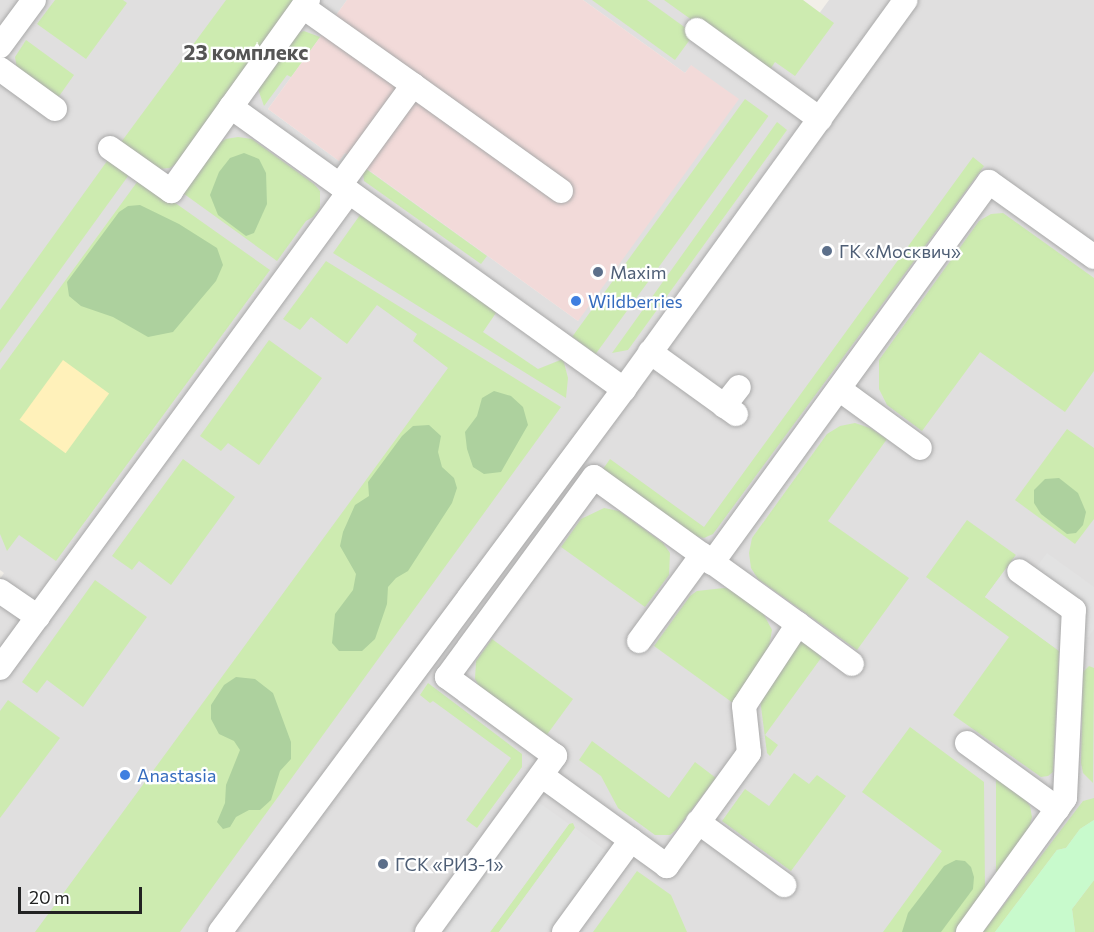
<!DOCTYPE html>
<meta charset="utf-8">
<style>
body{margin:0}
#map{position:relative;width:1094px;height:932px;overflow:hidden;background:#f2efe9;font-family:Commissioner,sans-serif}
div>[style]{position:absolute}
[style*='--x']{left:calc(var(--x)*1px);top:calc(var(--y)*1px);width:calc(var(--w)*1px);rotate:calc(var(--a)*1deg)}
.residential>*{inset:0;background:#e0dfdf}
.commercial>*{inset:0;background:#f2dad9}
.grass>*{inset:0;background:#cdebb0;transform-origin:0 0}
.forest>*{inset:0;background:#add19e}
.sand>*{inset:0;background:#fff1ba;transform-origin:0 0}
.park>*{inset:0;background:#c8facc}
.parking>*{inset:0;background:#e2e2e2}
.roads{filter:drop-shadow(0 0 2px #a9a9a9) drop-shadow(0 0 2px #a9a9a9)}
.service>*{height:24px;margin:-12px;padding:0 12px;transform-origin:12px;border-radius:12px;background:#fff}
.dots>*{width:16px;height:16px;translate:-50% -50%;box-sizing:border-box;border:3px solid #fff;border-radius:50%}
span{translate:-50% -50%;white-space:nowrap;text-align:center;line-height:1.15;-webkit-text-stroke:4.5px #fff;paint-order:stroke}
.service-label{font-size:18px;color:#4e5e75}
.left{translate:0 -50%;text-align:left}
.shop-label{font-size:18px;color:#366cbe}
.quarter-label{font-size:21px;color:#555;font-weight:700}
.scale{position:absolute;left:18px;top:887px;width:124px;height:27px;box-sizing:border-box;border:3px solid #222;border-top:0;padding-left:8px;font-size:18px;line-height:21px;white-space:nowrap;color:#222;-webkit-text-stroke:4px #fff;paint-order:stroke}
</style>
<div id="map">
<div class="residential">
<div style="clip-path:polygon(0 0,347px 0,268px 109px,339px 161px,345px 153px,578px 321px,692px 65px,685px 73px,583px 0,742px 0,799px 41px,829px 0,1094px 0,1094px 932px,0 932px,0 579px,4px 573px,0 570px)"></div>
</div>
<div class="commercial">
<div style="clip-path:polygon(347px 0,583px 0,685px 73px,691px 65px,739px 99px,578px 321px,345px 153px,339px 161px,268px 109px)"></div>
</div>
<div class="grass">
<div style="clip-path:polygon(55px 0,123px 0,127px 3px,86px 59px,37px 24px)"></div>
<div style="clip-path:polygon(226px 0,299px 0,180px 161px,170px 168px,158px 169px,119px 145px)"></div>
<div style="clip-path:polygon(592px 0,647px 0,694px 34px,675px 60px)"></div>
<div style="clip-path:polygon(664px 0,803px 0,834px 23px,795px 76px,775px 62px,767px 74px)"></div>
<div style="clip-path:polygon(304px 31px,320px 37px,291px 77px,287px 75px,264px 106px,258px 89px,294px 34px)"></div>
<div style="clip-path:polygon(26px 40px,74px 75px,57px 99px,17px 69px,15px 57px)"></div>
<div style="left:745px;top:99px;width:29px;height:294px;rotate:36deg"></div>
<div style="clip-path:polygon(777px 122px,787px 130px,628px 350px,612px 353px)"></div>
<div style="clip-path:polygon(238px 137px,252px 139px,314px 184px,320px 191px,320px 208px,313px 217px,306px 221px,277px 261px,180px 191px,214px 146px,226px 139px)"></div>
<div style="clip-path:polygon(110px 157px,131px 172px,0 353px,0 310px)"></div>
<div style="clip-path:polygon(973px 157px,984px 166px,713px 534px,704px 538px,695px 536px,603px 469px,610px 459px,704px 527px)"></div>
<div style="clip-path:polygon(362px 166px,487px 256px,481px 264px,364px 181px)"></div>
<div style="clip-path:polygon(140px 178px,270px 270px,56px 561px,19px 535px,7px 551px,0 534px,0 370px)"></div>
<div style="clip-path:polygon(1003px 213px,1094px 278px,1094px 371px,1065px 412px,980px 352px,922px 431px,887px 405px,879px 389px,879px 360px,979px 221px,991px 214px)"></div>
<div style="clip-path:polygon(360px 215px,498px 310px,484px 332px,563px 359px,568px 378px,566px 398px,333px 253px)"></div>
<div style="clip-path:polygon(326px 261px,561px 407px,180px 932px,35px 932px,448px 368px,413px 341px,417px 334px,377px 305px,347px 344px,311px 317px,300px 330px,283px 319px)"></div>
<div style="clip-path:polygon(269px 340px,322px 378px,259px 465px,228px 443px,221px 451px,200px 436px)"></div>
<div style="clip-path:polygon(855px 423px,870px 428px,887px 439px,828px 521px,909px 578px,857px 650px,758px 579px,751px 568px,749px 553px,752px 538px,827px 434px,840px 426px)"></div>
<div style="clip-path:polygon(1067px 429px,1094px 448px,1094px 519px,1075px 544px,1015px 500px)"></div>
<div style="clip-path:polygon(183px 459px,235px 497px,171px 585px,139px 561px,132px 570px,112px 556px)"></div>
<div style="clip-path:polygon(604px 508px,619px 511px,663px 543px,670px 553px,669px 575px,645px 607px,561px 547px,581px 519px)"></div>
<div style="clip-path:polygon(967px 520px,1016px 555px,985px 597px,1059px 651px,1053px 772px,1048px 776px,1041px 777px,953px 715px,1009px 637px,926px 577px)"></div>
<div style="clip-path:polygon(95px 580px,147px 617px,83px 707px,47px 680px,37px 693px,22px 682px)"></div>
<div style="clip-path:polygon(724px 588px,732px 589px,762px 611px,772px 630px,768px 652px,733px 703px,654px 646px,690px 596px,697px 591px)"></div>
<div style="clip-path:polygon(802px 637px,824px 654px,765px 735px,778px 745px,770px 756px,767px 753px,760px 699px)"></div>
<div style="clip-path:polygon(492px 639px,573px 699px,546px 736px,480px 688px,475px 679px,476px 661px)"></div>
<div style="clip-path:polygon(1089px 666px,1094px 668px,1093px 783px,1083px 773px,1081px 763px,1083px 672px)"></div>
<div style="clip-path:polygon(428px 683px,522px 754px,522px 767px,477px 828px,466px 820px,511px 758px,433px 701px,430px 703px,420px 695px)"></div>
<div style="clip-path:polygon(8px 700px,60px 738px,0 818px,0 711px)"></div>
<div style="clip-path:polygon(910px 727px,984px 782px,985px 891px,955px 932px,883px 932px,942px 851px,862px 792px)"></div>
<div style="clip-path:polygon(592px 741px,669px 798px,695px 762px,716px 778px,676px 830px,670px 835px,655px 835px,618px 808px,601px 776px,579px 760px)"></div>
<div style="clip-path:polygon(794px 773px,809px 784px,817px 775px,846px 796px,791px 871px,722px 821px,745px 789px,769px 806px)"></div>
<div style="clip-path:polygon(996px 779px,1024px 798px,1030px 806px,1032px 817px,1029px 828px,996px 874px)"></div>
<div style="clip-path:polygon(1094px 798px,1094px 820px,1080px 829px,1066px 848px,1057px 850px,995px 932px,983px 932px,1083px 801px)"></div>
<div style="clip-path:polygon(573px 823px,575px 828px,499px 932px,490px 932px,569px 824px)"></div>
<div style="clip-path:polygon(637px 871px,671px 895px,687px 932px,593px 932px)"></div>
<div style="clip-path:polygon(1094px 880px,1094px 932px,1075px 932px,1072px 909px)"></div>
</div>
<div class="forest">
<div style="clip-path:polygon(244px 153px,259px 159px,266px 173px,267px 204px,254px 233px,246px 236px,218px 215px,210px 195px,219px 172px,230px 158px)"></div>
<div style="clip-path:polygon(140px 205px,179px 224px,217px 248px,223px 265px,216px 281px,173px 332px,148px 337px,113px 317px,81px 306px,69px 296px,67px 282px,119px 212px,128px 206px)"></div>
<div style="clip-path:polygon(494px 391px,511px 396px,523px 407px,528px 425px,501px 472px,484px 474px,473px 467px,467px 449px,465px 432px,477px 416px,482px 398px)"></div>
<div style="clip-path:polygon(429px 425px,441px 436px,438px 452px,442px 467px,454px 478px,457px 488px,452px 503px,408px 571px,396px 578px,388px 587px,387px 604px,375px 639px,362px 651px,339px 651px,332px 643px,335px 614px,353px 590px,356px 574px,340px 546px,343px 532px,355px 505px,369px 496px,368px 482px,402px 436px,413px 426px)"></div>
<div style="clip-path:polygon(1059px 478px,1078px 493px,1086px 512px,1083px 525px,1076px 533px,1067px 534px,1041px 514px,1034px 503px,1034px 490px,1045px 479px)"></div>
<div style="clip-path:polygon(236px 677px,255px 679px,273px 693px,291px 742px,291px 759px,280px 771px,271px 800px,260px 810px,249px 810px,236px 817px,230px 827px,223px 829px,217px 822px,225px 803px,226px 785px,240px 750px,234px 741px,219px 734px,211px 719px,211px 705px,224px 685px)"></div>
<div style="clip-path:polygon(956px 860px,965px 861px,971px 867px,974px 877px,973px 889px,941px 932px,902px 932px,908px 913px,944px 866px)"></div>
</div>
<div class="sand">
<div style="left:63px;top:360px;width:57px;height:74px;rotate:36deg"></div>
</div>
<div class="park">
<div style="clip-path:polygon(1094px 820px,1094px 880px,1072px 909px,1075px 932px,995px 932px,1057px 850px,1066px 848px,1080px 829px)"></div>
</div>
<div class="parking">
<div style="clip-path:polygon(498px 310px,563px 359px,538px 369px,483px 332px)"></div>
<div style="clip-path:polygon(1047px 553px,1094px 587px,1094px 629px,1072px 660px,985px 597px,1016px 555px,1035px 569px)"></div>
<div style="clip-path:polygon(527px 794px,569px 824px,490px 932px,427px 932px)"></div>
<div style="clip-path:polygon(575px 828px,617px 859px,564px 932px,499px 932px)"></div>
</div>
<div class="roads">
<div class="service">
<div style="--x:303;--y:7;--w:135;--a:35.3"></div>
<div style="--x:413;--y:85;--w:124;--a:126.1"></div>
<div style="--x:697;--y:30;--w:152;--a:35.9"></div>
<div style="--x:0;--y:46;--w:57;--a:-53.5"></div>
<div style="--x:0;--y:69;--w:68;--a:36"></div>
<div style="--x:413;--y:85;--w:182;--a:35.6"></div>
<div style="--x:231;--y:107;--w:132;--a:-54.3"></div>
<div style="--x:110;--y:148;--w:75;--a:35.2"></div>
<div style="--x:171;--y:191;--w:103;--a:-54.5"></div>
<div style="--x:231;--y:107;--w:484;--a:35.7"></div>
<div style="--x:650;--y:352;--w:106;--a:35.8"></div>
<div style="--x:839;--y:389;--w:100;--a:36.1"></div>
<div style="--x:724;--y:406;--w:24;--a:-52"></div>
<div style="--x:712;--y:563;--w:471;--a:-54"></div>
<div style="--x:989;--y:182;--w:129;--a:35.5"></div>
<div style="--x:0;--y:591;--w:46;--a:34.4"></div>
<div style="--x:798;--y:624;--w:67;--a:36.5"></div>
<div style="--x:639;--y:641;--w:107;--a:-53.8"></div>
<div style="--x:0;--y:668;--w:590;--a:-53.75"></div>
<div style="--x:967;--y:743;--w:112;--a:36"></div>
<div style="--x:698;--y:822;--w:107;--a:36.2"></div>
<div style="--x:220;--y:932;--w:677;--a:-53.35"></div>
<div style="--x:624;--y:389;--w:480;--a:-54.1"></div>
<div style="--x:427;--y:932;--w:218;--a:-54"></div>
<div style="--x:555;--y:756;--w:134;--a:-143.8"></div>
<div style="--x:447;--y:677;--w:248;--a:-53.7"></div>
<div style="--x:594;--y:477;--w:251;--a:35.8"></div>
<div style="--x:798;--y:624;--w:98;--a:123.4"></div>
<div style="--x:744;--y:706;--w:47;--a:83.9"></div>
<div style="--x:749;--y:753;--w:140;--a:126"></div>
<div style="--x:667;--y:866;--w:155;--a:-144.2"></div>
<div style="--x:564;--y:932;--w:114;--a:-53.9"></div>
<div style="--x:968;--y:932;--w:165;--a:-54.1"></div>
<div style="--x:1065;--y:798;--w:188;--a:-87.3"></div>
<div style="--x:1074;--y:610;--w:67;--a:-144.7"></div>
</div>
</div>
<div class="dots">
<div style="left:827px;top:251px;background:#5c6f8a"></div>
<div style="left:598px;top:272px;background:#5c6f8a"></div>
<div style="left:576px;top:301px;background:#3f7fe0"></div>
<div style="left:125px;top:775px;background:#3f7fe0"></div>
<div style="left:383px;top:864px;background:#5c6f8a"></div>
</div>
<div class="service-label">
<span class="left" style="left:839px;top:251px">ГК «Москвич»</span>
<span class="left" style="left:610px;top:272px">Maxim</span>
<span class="left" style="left:395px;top:864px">ГСК «РИЗ-1»</span>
</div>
<div class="shop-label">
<span class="left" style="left:588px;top:301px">Wildberries</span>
<span class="left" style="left:137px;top:775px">Anastasia</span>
</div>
<div class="quarter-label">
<span style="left:246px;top:52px">23 комплекс</span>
</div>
<div class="scale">20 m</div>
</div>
